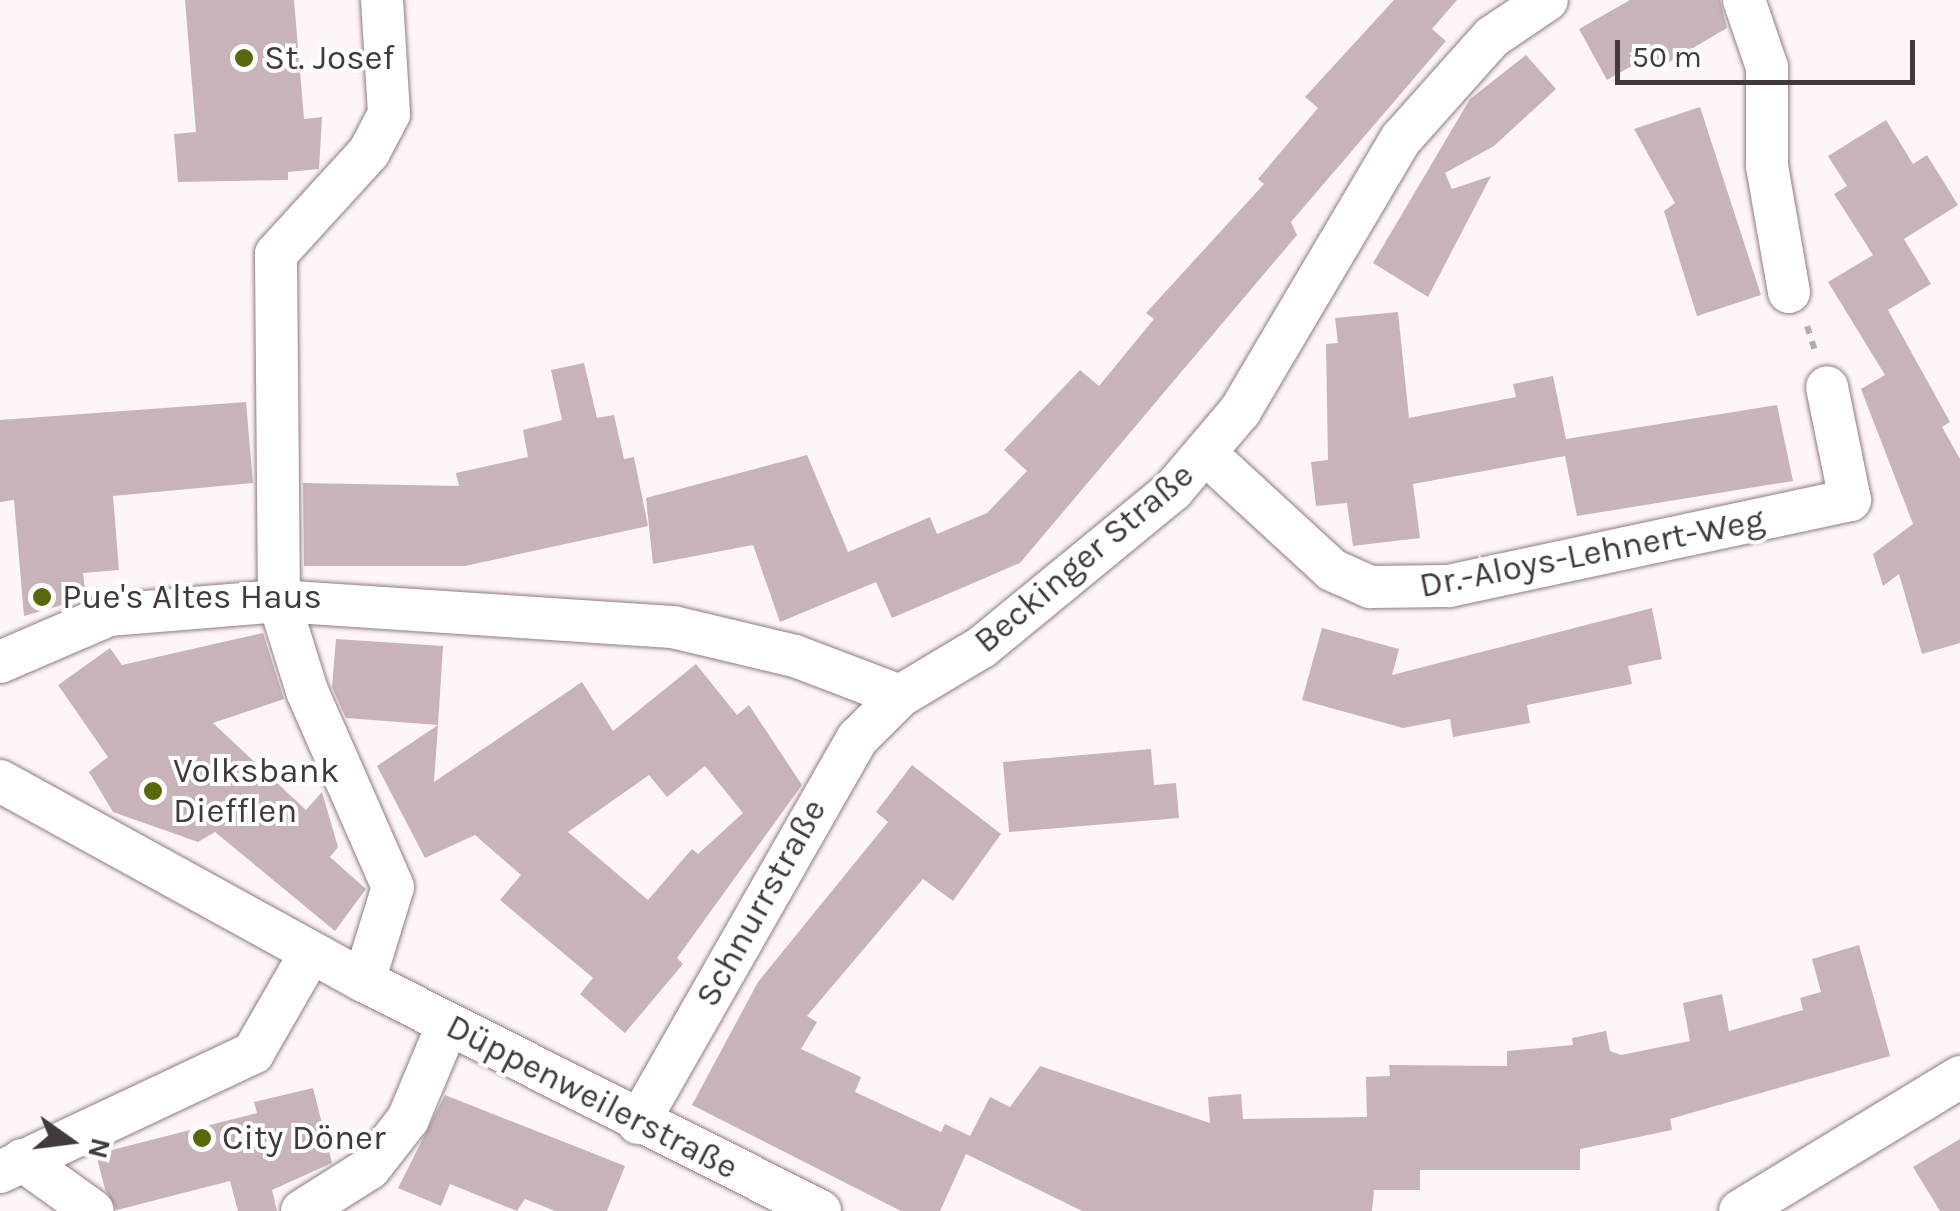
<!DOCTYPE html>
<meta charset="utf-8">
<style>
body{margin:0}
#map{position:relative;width:1960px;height:1211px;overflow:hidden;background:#fef5f9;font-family:Karla,sans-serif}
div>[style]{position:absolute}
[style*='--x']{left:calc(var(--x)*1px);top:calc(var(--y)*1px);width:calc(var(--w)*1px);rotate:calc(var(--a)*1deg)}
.building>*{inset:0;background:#c8b3bb}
.path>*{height:6px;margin-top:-3px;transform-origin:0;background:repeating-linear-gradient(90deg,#b4abaf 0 8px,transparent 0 16px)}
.roads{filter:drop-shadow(0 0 2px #8f7b83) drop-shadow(0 0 2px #8f7b83)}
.minor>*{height:42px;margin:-21px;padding:0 21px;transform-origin:21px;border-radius:21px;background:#fff}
.dots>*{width:28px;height:28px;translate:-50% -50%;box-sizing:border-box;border:5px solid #fff;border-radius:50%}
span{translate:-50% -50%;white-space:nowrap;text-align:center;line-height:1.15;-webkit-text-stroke:8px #fff;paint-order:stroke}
.poi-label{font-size:35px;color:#42393d}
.left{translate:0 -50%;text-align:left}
.street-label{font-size:35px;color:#42393d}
.north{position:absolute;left:20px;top:1091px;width:100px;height:100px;-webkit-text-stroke:8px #fff;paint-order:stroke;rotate:104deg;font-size:28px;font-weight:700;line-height:40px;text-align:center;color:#42393d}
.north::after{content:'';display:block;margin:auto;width:35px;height:45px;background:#42393d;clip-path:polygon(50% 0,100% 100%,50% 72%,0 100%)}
.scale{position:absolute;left:1615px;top:40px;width:300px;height:45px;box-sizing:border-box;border:5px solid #42393d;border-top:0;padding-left:12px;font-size:30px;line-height:35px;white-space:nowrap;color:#42393d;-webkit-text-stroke:8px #fff;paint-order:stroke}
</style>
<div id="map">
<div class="building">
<div style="clip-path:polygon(185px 0,294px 0,304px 119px,322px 117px,319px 169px,288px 172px,288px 180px,178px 182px,174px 134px,196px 132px)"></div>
<div style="clip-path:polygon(1394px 0,1457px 0,1432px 29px,1446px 41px,1291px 222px,1297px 235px,1020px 563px,892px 618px,876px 582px,780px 622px,753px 545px,653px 564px,646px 498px,807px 455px,848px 552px,930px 517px,937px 534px,987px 513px,1027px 471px,1004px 450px,1080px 370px,1099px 386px,1154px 319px,1146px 313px,1264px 184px,1258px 179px,1318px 108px,1305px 97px)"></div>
<div style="clip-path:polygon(1630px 0,1720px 0,1727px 28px,1659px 68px,1651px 55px,1607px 80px,1579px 29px)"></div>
<div style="clip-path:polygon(1526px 55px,1556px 89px,1494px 146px,1445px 173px,1452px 189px,1491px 176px,1428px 297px,1373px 263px,1470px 99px)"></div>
<div style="clip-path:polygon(1700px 107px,1761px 295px,1697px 316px,1664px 211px,1675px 203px,1634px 129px)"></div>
<div style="clip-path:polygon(1886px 120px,1913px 164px,1927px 155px,1958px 205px,1904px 239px,1931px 284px,1888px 310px,1950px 422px,1942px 427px,1960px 459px,1960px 643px,1922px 654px,1899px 574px,1883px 586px,1873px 554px,1913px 524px,1861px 389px,1885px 375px,1828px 282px,1873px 255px,1834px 194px,1847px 186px,1828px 156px)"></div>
<div style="clip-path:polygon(1398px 312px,1409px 418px,1516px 397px,1513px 384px,1553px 376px,1566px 439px,1777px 405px,1793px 481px,1577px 516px,1565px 456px,1413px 484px,1420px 538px,1353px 546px,1347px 503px,1316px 506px,1311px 462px,1328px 460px,1326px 344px,1338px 343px,1335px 318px)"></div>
<div style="clip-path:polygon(584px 363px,597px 418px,614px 415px,624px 459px,634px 457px,648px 526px,465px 566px,304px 566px,303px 483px,459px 486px,456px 473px,528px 457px,523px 430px,562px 420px,551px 370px)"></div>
<div style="clip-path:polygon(246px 402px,253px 483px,113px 496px,119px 570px,83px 573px,86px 598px,24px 616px,14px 500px,0 502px,0 420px)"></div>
<div style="clip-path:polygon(1652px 608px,1662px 659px,1628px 666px,1632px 684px,1527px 705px,1530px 723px,1453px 737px,1450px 719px,1403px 728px,1302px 700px,1322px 628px,1399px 649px,1392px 675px)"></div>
<div style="clip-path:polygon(263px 633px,284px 699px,213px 723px,306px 810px,322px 792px,338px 847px,330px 857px,366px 889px,335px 931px,215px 832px,198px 842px,113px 812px,89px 772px,108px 757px,58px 685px,110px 648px,122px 665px)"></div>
<div style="clip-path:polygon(336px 639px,443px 646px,438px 725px,346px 718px,332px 687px)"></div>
<div style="clip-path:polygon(evenodd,696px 664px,737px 715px,749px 705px,802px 785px,677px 958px,683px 964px,625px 1033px,580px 994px,593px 978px,500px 900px,521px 875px,475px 835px,425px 858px,377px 766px,438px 725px,434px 782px,582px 682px,613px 731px,696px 664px,705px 766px,743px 813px,698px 854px,692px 849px,648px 900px,568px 832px,649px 775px,667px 797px,705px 766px)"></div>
<div style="clip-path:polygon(1151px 749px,1154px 785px,1176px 783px,1179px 818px,1009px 832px,1003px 762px)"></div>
<div style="clip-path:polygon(912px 765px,1001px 834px,953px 901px,923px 879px,807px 1016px,817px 1022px,801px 1049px,861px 1077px,855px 1092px,941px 1132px,945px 1124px,970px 1136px,990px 1097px,1010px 1107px,1040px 1066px,1210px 1123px,1208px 1097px,1241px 1094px,1243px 1119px,1367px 1117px,1366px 1077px,1390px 1076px,1389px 1065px,1507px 1066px,1507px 1051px,1573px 1045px,1572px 1038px,1606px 1031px,1610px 1051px,1621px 1055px,1690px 1041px,1683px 1003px,1722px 994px,1729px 1031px,1803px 1010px,1800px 998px,1821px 992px,1812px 959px,1859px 945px,1890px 1056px,1670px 1119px,1672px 1130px,1580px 1149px,1580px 1170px,1420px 1170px,1420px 1190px,1374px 1190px,1372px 1211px,1082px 1211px,966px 1154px,940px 1211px,901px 1211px,692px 1105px,758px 982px,888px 822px,876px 812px)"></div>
<div style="clip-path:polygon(313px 1088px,332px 1163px,272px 1190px,277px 1211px,238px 1211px,230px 1181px,117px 1210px,105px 1189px,96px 1154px,257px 1113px,254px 1102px)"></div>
<div style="clip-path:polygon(445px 1095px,625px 1166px,607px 1211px,555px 1211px,525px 1199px,517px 1211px,450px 1184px,441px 1206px,398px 1188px)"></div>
<div style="clip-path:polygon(1960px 1139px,1960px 1211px,1940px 1211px,1913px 1167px)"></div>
</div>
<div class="path">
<div style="--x:1807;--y:326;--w:28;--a:72"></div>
</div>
<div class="roads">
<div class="minor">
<div style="--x:1744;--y:0;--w:71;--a:71.1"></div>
<div style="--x:1767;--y:67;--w:99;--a:90"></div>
<div style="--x:1767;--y:166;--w:128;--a:80.1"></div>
<div style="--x:1206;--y:454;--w:171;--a:42.6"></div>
<div style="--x:1332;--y:570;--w:42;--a:24.1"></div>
<div style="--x:1370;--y:587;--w:79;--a:-0.7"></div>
<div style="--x:1449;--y:586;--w:410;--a:-12.1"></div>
<div style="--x:1850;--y:500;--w:115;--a:-101.5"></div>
<div style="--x:0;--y:662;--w:119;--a:-23.3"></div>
<div style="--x:109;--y:615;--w:171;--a:-4.7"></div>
<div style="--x:279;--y:601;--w:395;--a:3.8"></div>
<div style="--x:673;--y:627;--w:125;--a:13.4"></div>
<div style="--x:795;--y:656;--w:112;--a:20.9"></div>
<div style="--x:0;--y:781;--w:415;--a:28.8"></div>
<div style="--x:364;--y:981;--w:511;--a:26.77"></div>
<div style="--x:364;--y:981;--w:98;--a:-72.9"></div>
<div style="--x:393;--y:887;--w:214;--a:-113.7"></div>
<div style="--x:307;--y:691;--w:94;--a:-107.3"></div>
<div style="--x:279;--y:601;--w:347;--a:-90.5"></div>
<div style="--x:276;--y:254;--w:138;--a:-47.6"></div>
<div style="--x:369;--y:152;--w:43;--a:-62.2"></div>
<div style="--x:389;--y:114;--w:114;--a:-93.5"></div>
<div style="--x:638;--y:1123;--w:443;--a:-60.3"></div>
<div style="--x:858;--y:738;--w:59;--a:-45"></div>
<div style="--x:900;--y:696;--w:96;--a:-30.9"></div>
<div style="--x:982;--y:647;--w:247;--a:-39.4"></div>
<div style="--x:1173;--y:490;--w:104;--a:-49.7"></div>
<div style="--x:1240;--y:411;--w:316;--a:-59.4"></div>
<div style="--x:1401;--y:139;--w:137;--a:-48.3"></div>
<div style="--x:1492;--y:37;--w:66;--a:-33.9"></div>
<div style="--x:22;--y:1160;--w:87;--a:35.7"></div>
<div style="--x:0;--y:1172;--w:280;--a:-25.2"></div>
<div style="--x:253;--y:1053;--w:116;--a:-60.1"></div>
<div style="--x:302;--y:1211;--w:80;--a:-32.3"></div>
<div style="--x:370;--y:1168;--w:62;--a:-52.2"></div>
<div style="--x:408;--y:1119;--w:103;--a:-67.2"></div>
<div style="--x:1740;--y:1211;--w:258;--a:-31.3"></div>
</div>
</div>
<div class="dots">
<div style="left:244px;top:58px;background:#5a670d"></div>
<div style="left:42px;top:597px;background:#5a670d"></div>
<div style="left:153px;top:791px;background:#5a670d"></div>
<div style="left:202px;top:1138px;background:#5a670d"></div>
</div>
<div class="poi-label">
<span class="left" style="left:264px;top:58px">St. Josef</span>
<span class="left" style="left:62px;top:597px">Pue's Altes Haus</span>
<span class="left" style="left:173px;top:791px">Volksbank<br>Diefflen</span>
<span class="left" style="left:222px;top:1138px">City Döner</span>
</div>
<div class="street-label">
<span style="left:1592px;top:553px;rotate:-11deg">Dr.-Aloys-Lehnert-Weg</span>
<span style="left:1084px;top:558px;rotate:-40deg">Beckinger Straße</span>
<span style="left:761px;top:903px;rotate:-61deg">Schnurrstraße</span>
<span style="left:592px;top:1097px;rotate:27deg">Düppenweilerstraße</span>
</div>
<div class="north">N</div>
<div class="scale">50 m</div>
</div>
